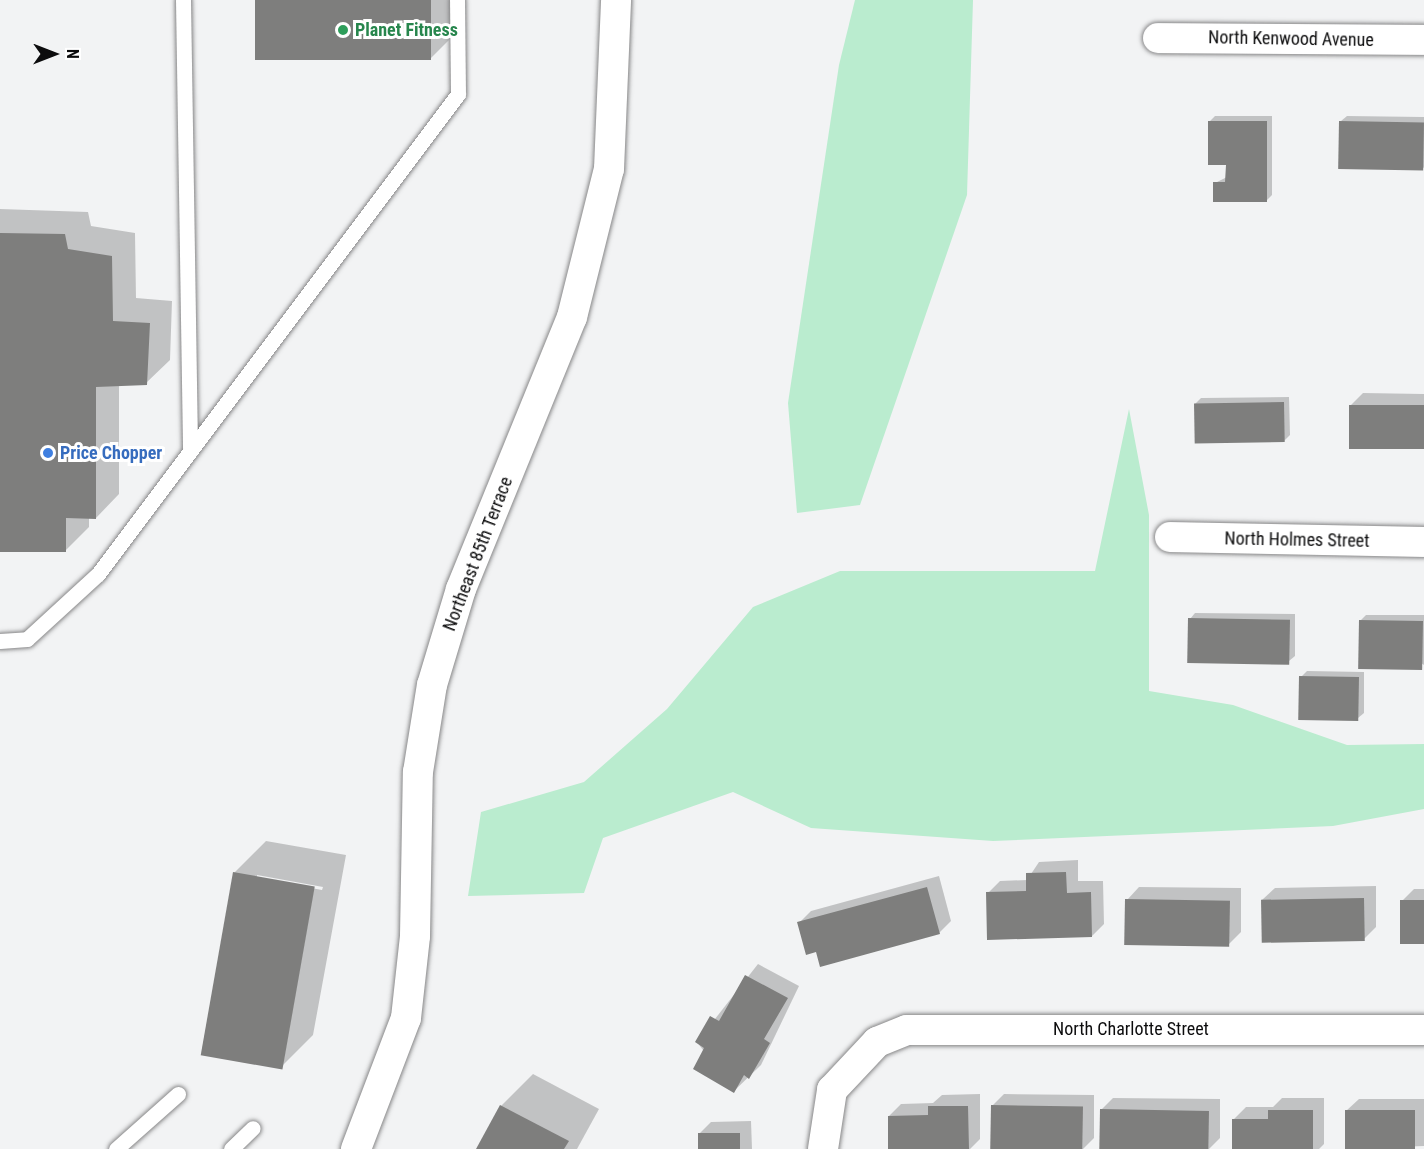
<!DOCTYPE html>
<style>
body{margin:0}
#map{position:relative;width:1424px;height:1149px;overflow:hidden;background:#f2f3f4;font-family:"Roboto Condensed",sans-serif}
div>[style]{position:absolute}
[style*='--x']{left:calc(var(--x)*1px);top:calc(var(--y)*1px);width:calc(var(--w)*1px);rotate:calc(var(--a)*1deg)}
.green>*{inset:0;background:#baeccf}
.shadow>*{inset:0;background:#0003}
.building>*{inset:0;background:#7e7e7d;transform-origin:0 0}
.roads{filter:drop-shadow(0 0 2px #878788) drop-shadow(0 0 2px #878788)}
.service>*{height:15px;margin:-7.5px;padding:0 7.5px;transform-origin:7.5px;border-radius:7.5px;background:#fff}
.minor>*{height:30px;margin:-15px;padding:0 15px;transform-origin:15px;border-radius:15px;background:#fff}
.dots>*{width:16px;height:16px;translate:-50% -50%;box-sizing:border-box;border:3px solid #fff;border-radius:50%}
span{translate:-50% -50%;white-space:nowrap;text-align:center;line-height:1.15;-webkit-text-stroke:6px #fff;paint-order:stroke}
.leisure-label{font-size:18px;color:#27864d;font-weight:700}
.left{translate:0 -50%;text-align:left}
.street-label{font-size:18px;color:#0c0c0d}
.shop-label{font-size:18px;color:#366cbe;font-weight:700}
.north{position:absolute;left:24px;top:24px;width:60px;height:60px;-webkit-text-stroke:4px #fff;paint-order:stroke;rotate:90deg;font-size:16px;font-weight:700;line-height:24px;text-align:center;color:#0c0c0d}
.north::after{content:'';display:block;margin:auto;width:21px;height:27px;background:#0c0c0d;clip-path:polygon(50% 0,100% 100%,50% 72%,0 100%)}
</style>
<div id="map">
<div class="green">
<div style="clip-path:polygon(855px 0,973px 0,967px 195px,860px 505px,797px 513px,788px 403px,839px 65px)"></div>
<div style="clip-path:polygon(1129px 409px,1149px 515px,1149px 691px,1233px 705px,1347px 745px,1424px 744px,1424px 809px,1333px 826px,993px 841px,811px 828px,733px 792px,603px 838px,584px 893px,468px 896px,481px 812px,584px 782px,667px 709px,753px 607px,840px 571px,1095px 571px)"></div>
</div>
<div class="shadow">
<div style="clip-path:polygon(256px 0,454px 0,453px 36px,430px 59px)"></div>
<div style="clip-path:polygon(1215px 116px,1272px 116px,1272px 195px,1266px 201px,1215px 183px,1227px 177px,1227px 164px,1209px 122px)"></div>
<div style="clip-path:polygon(1347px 116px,1424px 117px,1424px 168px,1341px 121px)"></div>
<div style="clip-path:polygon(0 209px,88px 212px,91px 226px,135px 233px,136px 298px,172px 301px,170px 360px,146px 383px,119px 385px,119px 494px,96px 518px,89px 518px,89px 527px,66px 550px,0 551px)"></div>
<div style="clip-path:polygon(1363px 393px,1424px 394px,1424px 448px,1351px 405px)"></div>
<div style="clip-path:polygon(1289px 397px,1290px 435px,1284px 441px,1195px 404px,1201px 398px)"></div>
<div style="clip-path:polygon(1195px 613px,1295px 614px,1295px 656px,1289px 661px,1190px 619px)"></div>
<div style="clip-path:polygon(1366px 615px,1424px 615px,1424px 665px,1360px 621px)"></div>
<div style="clip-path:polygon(1307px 671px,1364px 672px,1364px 713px,1358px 718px,1301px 677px)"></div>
<div style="clip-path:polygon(evenodd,266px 841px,346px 855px,313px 1035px,281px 1067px,234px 873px,266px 841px,257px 875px,323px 887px,322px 890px,257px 878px,257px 875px)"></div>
<div style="clip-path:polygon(1078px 860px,1078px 881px,1103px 881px,1104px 924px,1092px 936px,988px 893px,1000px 881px,1027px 880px,1039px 862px)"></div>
<div style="clip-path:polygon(939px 876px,951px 921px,939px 933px,817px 950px,799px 923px,811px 911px)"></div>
<div style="clip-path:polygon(1376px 886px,1376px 927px,1364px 939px,1262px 900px,1275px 888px)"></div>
<div style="clip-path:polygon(1139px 887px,1241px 888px,1241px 932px,1229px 944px,1127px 900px)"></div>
<div style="clip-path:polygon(1414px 889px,1424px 889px,1424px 943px,1402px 901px)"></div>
<div style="clip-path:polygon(758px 964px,799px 986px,761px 1065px,734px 1091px,697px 1042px)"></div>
<div style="clip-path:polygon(533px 1074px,599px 1109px,577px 1149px,478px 1149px,501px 1106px)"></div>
<div style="clip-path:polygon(980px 1094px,980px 1139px,970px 1149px,890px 1149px,889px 1116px,901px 1104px,933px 1103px,942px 1095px)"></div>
<div style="clip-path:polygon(1004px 1094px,1094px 1095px,1094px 1138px,1083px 1149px,992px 1149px,992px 1106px)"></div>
<div style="clip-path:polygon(1113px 1098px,1220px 1099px,1220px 1138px,1209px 1149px,1101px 1149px,1101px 1110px)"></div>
<div style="clip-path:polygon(1282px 1098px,1324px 1098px,1324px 1144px,1319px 1149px,1234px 1149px,1234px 1119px,1246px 1107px,1273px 1107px)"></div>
<div style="clip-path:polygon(1359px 1099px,1424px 1099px,1424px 1146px,1346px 1149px,1346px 1111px)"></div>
<div style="clip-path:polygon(751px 1121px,752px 1149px,699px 1149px,699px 1134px,711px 1122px)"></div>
</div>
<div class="building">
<div style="left:255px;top:0;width:176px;height:60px"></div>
<div style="clip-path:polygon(1208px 121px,1267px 121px,1267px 202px,1213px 202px,1213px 182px,1225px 182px,1226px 165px,1208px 165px)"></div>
<div style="left:1339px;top:121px;width:85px;height:48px;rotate:1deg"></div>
<div style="clip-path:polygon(0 233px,65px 234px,68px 249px,112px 256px,113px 321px,150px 323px,147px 385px,96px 387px,96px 519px,66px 518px,66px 552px,0 552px)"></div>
<div style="left:1284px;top:402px;width:40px;height:90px;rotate:89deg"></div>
<div style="left:1349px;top:405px;width:75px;height:44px"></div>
<div style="left:1188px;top:618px;width:102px;height:45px;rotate:1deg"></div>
<div style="left:1359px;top:620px;width:64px;height:49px;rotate:1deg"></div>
<div style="left:1299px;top:676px;width:60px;height:44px;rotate:1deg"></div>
<div style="left:233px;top:872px;width:83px;height:186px;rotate:10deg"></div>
<div style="clip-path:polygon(1066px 872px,1067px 893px,1091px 892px,1092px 937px,987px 940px,986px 892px,1026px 891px,1026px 873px)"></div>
<div style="clip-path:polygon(927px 887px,940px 934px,820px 967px,816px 952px,806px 955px,797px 922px)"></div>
<div style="left:1364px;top:898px;width:43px;height:103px;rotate:89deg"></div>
<div style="left:1125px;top:899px;width:105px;height:46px;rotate:1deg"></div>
<div style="left:1424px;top:900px;width:44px;height:24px;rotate:90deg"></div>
<div style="clip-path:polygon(745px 975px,788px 998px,764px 1039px,770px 1043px,749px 1079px,744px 1075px,734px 1093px,693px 1069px,704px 1048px,695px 1042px,710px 1016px,719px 1021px)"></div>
<div style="clip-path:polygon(500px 1105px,569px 1141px,564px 1149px,476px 1149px)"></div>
<div style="left:991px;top:1105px;width:92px;height:44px;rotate:1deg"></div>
<div style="clip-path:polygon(928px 1106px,968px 1106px,969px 1149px,888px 1149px,888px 1116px,928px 1115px)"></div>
<div style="left:1100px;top:1109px;width:109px;height:40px;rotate:1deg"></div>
<div style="clip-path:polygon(1268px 1110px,1313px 1110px,1313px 1149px,1232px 1149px,1232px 1119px,1268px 1119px)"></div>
<div style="left:1345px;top:1110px;width:70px;height:39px"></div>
<div style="left:698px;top:1133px;width:42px;height:16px"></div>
</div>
<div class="roads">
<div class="service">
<div style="--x:183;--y:0;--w:451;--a:89.1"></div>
<div style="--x:0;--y:641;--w:27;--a:-4"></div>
<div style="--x:27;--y:639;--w:96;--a:-42.5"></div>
<div style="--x:98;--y:574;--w:600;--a:-53.13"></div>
<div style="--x:458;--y:94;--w:94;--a:-90.6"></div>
<div style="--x:116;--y:1149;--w:83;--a:-41.6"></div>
<div style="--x:231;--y:1149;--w:30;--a:-44"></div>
</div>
<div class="minor">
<div style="--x:1158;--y:38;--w:266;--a:0.4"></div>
<div style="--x:1170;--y:537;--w:254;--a:1.1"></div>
<div style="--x:356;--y:1149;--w:140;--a:-69.1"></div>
<div style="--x:406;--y:1018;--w:82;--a:-83.7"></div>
<div style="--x:415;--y:936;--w:164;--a:-89"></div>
<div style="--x:418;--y:772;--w:88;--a:-80.9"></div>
<div style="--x:432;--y:685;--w:100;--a:-73.2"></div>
<div style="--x:461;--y:589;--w:294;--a:-67.8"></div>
<div style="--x:572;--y:317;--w:153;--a:-76"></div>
<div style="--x:609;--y:169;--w:169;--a:-87.6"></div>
<div style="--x:823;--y:1149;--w:60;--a:-81.3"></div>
<div style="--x:832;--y:1090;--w:66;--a:-46.8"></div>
<div style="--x:877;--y:1042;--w:32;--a:-22"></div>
<div style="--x:907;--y:1030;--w:517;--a:0"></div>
</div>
</div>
<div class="dots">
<div style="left:343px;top:30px;background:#2e9e5b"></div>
<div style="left:48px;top:453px;background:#3f7fe0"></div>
</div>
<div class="leisure-label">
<span class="left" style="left:355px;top:30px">Planet Fitness</span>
</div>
<div class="street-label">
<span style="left:1291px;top:39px;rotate:1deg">North Kenwood Avenue</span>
<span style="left:1297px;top:540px;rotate:1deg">North Holmes Street</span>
<span style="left:478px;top:554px;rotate:-69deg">Northeast 85th Terrace</span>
<span style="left:1131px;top:1029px">North Charlotte Street</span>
</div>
<div class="shop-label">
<span class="left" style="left:60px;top:453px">Price Chopper</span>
</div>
<div class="north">N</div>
</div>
